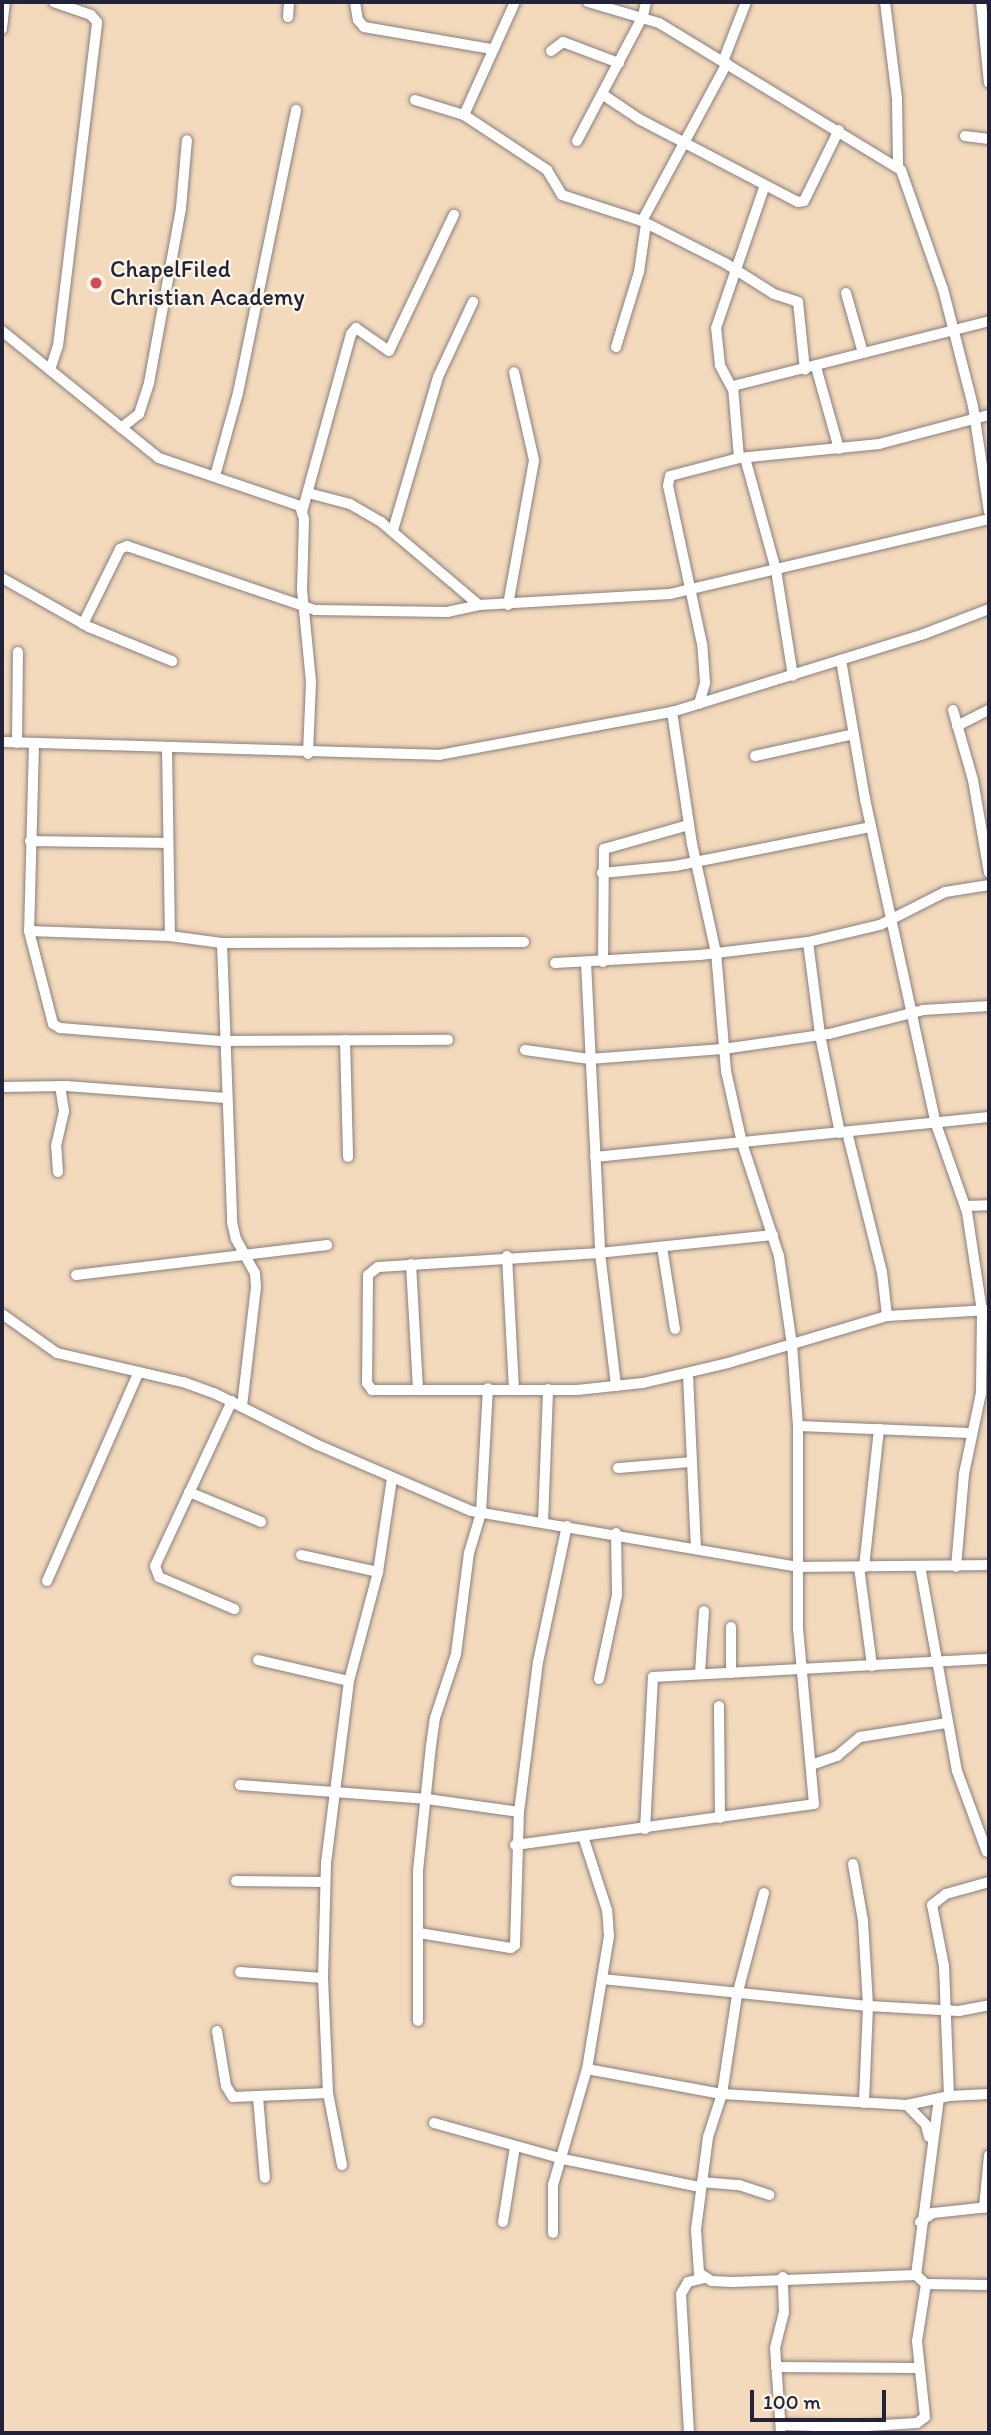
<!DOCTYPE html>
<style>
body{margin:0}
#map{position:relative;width:991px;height:2435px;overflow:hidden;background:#f3dabc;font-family:Itim,sans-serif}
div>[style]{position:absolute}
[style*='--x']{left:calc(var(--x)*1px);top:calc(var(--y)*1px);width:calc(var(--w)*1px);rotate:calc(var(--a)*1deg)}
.roads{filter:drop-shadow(0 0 2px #8a7e7c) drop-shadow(0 0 2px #8a7e7c)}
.minor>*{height:10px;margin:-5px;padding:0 5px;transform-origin:5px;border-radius:5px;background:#fff}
.dots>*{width:19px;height:19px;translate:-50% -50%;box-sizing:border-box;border:4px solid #fcf5e5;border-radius:50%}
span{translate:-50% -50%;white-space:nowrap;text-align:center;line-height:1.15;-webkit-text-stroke:5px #fcf5e5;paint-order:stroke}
.poi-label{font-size:24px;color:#22223b}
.left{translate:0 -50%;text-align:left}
.frame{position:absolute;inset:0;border:4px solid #22223b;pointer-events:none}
.scale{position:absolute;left:750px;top:2390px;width:136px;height:32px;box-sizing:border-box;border:4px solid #22223b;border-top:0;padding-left:9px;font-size:21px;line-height:24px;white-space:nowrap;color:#22223b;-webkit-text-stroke:5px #fcf5e5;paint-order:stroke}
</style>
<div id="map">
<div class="roads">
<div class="minor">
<div style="--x:355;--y:2;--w:18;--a:81"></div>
<div style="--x:358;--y:20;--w:9;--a:49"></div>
<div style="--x:364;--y:27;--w:130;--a:9.8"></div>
<div style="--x:515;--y:2;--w:124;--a:114.3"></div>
<div style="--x:464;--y:115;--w:100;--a:33.5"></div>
<div style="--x:547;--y:170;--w:29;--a:59"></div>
<div style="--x:562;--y:195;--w:84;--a:18"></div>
<div style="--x:642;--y:221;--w:93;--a:26.8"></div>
<div style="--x:725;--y:263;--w:58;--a:32.3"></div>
<div style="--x:774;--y:294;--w:25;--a:18"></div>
<div style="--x:798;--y:302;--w:68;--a:84.1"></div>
<div style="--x:588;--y:2;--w:74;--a:16.5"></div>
<div style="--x:659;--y:23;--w:283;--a:31.3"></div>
<div style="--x:901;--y:170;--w:126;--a:70.6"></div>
<div style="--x:943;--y:289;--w:121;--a:75.6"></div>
<div style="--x:973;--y:406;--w:107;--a:81.4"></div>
<div style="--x:885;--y:2;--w:98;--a:82.9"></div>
<div style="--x:897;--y:99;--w:67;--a:89.1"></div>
<div style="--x:981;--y:2;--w:81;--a:84.4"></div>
<div style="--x:288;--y:17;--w:15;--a:-86"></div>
<div style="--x:2;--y:29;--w:27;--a:-84"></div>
<div style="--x:551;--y:51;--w:15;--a:-37"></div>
<div style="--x:563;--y:42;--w:60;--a:20.6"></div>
<div style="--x:724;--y:59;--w:61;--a:-68.9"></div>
<div style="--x:602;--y:94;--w:45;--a:34"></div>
<div style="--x:639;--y:119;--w:179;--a:27.6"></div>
<div style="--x:798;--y:202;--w:6;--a:-9"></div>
<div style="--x:804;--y:201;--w:79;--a:-63.8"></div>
<div style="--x:415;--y:100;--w:51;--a:17"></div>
<div style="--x:965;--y:136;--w:24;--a:7"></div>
<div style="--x:577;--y:141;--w:141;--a:-62.2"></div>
<div style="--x:643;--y:16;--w:14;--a:-78"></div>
<div style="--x:642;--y:221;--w:179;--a:-61.7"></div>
<div style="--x:846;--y:293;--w:62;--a:74.2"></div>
<div style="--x:2;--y:331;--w:202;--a:39"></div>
<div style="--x:159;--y:458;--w:149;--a:18.8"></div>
<div style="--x:300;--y:506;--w:14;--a:73"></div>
<div style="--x:304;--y:519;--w:71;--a:91.6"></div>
<div style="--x:302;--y:590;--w:92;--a:84.4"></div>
<div style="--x:311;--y:682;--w:72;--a:92.4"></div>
<div style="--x:616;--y:347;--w:78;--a:-73"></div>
<div style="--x:639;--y:272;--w:49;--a:-81.7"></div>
<div style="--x:816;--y:367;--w:85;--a:74.3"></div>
<div style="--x:50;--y:370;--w:25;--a:-72"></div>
<div style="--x:58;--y:346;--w:326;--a:-83.1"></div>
<div style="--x:97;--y:22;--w:9;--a:-131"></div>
<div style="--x:91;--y:15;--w:39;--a:-161"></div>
<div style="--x:732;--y:388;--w:26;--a:-118"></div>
<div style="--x:720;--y:365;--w:37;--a:-96"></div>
<div style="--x:716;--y:328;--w:151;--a:-71.1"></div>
<div style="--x:121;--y:428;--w:23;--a:-38"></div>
<div style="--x:139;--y:414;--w:33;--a:-72"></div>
<div style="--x:149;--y:383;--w:178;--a:-79.6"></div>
<div style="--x:181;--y:208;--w:68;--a:-85"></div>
<div style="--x:739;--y:458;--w:72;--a:-94.8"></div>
<div style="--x:733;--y:386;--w:264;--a:-14.2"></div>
<div style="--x:745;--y:458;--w:116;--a:74.5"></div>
<div style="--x:776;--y:570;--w:107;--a:80.9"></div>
<div style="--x:215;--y:476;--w:86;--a:-74.5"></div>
<div style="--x:238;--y:393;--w:289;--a:-78.4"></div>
<div style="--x:308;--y:493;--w:43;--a:14.7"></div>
<div style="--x:350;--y:504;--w:36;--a:30"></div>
<div style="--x:381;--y:522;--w:128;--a:40.3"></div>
<div style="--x:302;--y:512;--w:185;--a:-74.6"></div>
<div style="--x:351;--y:334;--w:8;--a:-50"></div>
<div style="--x:356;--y:328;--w:40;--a:34.9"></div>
<div style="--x:389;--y:351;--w:151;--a:-64.5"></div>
<div style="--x:393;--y:530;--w:159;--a:-73.6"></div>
<div style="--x:438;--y:377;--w:83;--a:-65"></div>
<div style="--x:2;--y:578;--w:100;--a:29.4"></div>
<div style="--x:89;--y:627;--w:90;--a:22.3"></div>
<div style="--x:508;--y:605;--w:147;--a:-79.8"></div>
<div style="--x:534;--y:460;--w:90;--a:-102.8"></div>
<div style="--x:83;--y:624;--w:84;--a:-63.7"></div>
<div style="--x:120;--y:549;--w:8;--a:-23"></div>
<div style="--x:127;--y:546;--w:199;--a:18.8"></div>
<div style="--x:315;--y:610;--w:132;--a:0.9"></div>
<div style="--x:447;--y:612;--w:33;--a:-12"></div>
<div style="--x:479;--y:605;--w:191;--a:-3.3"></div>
<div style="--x:670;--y:594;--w:328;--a:-13.2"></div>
<div style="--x:841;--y:660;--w:141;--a:80.2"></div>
<div style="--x:865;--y:799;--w:333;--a:77.7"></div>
<div style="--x:936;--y:1124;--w:93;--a:70.6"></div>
<div style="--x:967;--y:1212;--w:100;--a:81.4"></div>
<div style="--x:982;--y:1311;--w:82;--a:90.7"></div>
<div style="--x:981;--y:1393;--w:83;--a:101.9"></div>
<div style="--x:964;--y:1474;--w:93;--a:94.9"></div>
<div style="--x:699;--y:704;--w:22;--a:-74"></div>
<div style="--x:705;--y:683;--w:39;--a:-94"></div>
<div style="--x:702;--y:644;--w:162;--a:-102.1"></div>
<div style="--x:668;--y:486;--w:10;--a:-79"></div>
<div style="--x:670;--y:476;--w:71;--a:-14.6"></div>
<div style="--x:739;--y:458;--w:141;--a:-5.7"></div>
<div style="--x:879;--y:444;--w:114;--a:-14.8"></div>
<div style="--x:953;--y:710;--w:73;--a:74.1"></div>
<div style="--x:973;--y:780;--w:94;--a:80.2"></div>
<div style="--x:957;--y:726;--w:36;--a:-27"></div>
<div style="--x:2;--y:742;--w:437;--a:1.7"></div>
<div style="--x:439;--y:755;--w:237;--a:-10.5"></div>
<div style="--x:672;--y:712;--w:264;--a:-17.2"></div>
<div style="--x:924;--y:634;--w:70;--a:-21"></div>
<div style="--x:17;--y:743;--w:91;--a:-89.4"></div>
<div style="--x:34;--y:744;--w:187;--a:91.5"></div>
<div style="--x:29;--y:931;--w:141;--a:2"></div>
<div style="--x:167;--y:748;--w:188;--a:89.1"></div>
<div style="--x:170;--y:936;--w:52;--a:7.7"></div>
<div style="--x:222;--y:943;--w:302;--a:-0.2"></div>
<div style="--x:755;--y:756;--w:101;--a:-12.5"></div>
<div style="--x:30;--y:841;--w:137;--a:0.8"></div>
<div style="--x:602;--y:873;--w:73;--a:-5.5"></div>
<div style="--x:675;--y:866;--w:200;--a:-11.3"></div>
<div style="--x:29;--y:931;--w:96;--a:75.5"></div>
<div style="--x:53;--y:1024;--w:8;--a:30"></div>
<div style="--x:60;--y:1028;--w:164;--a:4.6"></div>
<div style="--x:223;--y:1041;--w:225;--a:-0.3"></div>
<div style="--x:808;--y:942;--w:94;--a:82.6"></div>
<div style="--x:820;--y:1035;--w:100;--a:78.5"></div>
<div style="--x:222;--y:943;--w:279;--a:87.9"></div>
<div style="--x:232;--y:1222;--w:17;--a:77"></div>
<div style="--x:236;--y:1239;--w:39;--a:61"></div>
<div style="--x:255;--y:1273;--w:14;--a:86"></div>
<div style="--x:256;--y:1287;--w:120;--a:96.7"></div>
<div style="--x:586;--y:962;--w:291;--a:87.2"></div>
<div style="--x:600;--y:1253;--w:134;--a:83.1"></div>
<div style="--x:603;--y:962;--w:113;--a:-89.5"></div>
<div style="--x:604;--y:849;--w:88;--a:-15.8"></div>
<div style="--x:555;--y:963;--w:145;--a:-3.2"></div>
<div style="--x:700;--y:955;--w:109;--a:-6.9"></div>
<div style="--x:808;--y:942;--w:74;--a:-13.3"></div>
<div style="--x:880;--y:925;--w:73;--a:-26.9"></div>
<div style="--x:945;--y:892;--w:45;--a:-9"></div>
<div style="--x:345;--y:1040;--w:117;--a:88.5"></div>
<div style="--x:525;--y:1050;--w:65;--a:8"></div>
<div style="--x:589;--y:1059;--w:134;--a:-4.3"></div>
<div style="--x:723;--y:1049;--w:107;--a:-8.1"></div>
<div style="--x:829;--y:1034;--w:97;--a:-14.3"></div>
<div style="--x:923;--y:1010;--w:66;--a:-3.5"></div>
<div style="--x:2;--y:1087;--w:64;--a:-0.9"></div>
<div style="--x:66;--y:1086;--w:160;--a:4.3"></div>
<div style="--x:847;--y:1132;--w:144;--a:76"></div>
<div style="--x:882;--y:1272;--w:44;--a:83.5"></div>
<div style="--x:595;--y:1157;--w:396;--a:-5.8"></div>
<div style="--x:58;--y:1172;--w:26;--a:-94"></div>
<div style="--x:56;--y:1146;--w:36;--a:-77"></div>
<div style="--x:64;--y:1111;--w:25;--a:-99"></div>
<div style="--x:965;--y:1206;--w:24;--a:-2"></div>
<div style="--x:773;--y:1235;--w:174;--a:174.1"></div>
<div style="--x:600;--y:1253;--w:222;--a:176.4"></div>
<div style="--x:378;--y:1267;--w:13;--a:141"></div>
<div style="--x:368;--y:1275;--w:108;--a:90.5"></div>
<div style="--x:367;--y:1383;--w:9;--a:54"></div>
<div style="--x:372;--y:1390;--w:205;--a:0"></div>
<div style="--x:577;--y:1390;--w:66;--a:-6.1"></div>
<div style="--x:643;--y:1383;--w:87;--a:-13.2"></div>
<div style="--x:728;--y:1363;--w:166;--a:-16.5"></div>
<div style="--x:887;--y:1316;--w:102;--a:-3.4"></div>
<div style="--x:662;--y:1247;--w:83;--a:81"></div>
<div style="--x:507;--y:1256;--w:132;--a:87"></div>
<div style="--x:411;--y:1264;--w:125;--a:86.8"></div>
<div style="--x:76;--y:1275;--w:253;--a:-6.8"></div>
<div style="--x:2;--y:1314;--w:67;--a:35.3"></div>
<div style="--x:57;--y:1353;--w:129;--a:13"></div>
<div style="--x:183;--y:1382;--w:33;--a:20"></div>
<div style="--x:214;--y:1393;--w:116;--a:26.6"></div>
<div style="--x:318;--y:1445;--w:167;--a:23.3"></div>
<div style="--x:471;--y:1511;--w:331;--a:9.7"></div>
<div style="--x:797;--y:1567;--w:192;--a:-0.6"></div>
<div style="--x:688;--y:1374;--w:174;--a:87.4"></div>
<div style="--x:232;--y:1401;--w:182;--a:115"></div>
<div style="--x:155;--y:1566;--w:12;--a:70"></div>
<div style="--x:159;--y:1577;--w:82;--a:23.1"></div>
<div style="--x:798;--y:1426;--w:173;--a:2.3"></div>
<div style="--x:618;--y:1468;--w:73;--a:-4.7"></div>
<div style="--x:189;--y:1492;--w:78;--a:22.6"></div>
<div style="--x:543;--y:1522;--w:133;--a:-87.8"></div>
<div style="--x:301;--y:1555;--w:79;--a:12.4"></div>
<div style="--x:920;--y:1566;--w:208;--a:79.8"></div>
<div style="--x:957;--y:1771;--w:86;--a:69.7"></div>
<div style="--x:859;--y:1567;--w:100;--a:82.5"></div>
<div style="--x:864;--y:1567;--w:139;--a:-83.8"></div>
<div style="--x:47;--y:1581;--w:226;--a:-66.3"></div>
<div style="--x:258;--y:1660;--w:93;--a:13"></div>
<div style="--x:700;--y:1673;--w:62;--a:-86.3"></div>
<div style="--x:731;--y:1673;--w:46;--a:-90"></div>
<div style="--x:599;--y:1679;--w:86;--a:-77.9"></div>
<div style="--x:617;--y:1595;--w:62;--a:-90.9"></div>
<div style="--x:719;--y:1706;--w:112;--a:89.5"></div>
<div style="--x:811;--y:1765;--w:28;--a:-19"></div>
<div style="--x:837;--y:1756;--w:30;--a:-40"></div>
<div style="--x:860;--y:1737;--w:87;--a:-9.2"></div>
<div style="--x:240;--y:1785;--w:188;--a:4.3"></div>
<div style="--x:427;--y:1799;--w:93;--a:8"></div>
<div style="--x:645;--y:1829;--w:152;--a:-87"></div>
<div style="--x:653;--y:1677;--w:336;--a:-3.1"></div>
<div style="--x:515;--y:1845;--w:302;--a:-7.8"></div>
<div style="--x:814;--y:1804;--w:177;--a:-95.2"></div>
<div style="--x:798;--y:1628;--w:202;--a:-90"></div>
<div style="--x:798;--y:1426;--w:81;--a:-94.2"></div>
<div style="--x:792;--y:1345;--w:90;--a:-98.3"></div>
<div style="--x:779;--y:1256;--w:119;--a:-108.1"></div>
<div style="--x:742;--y:1143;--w:74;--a:-102.5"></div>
<div style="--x:726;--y:1071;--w:118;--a:-94.8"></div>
<div style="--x:716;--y:953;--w:112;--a:-102.4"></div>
<div style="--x:692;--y:844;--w:134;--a:-98.6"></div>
<div style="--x:853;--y:1864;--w:58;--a:80"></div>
<div style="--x:863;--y:1921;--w:85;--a:86.6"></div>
<div style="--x:868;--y:2006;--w:97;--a:92.4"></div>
<div style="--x:236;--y:1881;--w:89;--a:0.6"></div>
<div style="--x:764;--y:1893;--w:106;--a:104.8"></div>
<div style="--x:737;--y:1995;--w:100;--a:98.6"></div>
<div style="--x:722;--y:2094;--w:45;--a:108"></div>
<div style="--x:708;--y:2137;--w:94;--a:97.4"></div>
<div style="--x:696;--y:2230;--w:43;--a:86"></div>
<div style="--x:699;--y:2273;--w:15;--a:32"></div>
<div style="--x:712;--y:2281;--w:21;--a:3"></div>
<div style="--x:733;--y:2282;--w:183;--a:-2.2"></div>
<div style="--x:916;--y:2275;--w:13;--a:42"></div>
<div style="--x:926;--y:2284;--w:63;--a:0.9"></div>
<div style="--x:419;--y:1933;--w:93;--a:9.3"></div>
<div style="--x:511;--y:1948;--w:5;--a:-37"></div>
<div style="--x:515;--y:1945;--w:133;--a:-88.3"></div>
<div style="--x:519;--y:1812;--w:151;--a:-82.8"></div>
<div style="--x:538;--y:1662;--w:139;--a:-78"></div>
<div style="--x:240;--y:1972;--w:83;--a:4.1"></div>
<div style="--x:602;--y:1979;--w:267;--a:5.8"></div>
<div style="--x:868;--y:2006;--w:91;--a:3.1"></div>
<div style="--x:959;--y:2011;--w:31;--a:-11"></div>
<div style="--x:418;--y:2021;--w:150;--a:-90"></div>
<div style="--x:418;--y:1871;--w:126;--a:-84.1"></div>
<div style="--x:431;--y:1746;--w:28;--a:-82"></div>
<div style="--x:435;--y:1718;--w:67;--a:-71.8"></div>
<div style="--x:456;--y:1654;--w:102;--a:-82.7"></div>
<div style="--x:469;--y:1553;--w:42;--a:-73.3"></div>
<div style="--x:481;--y:1513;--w:125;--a:-86.8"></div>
<div style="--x:217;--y:2031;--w:56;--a:80.7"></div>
<div style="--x:226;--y:2086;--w:13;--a:58"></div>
<div style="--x:233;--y:2097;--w:95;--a:-2.4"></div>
<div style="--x:587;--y:2069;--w:137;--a:10.5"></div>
<div style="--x:722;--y:2094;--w:185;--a:3.4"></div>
<div style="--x:907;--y:2105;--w:43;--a:-12.1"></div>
<div style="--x:949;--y:2096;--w:40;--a:-2.9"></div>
<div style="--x:949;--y:2096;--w:130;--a:-92.2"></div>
<div style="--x:944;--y:1966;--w:62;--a:-101.1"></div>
<div style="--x:932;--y:1905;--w:18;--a:-38"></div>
<div style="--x:946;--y:1894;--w:45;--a:-15.6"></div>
<div style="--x:258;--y:2097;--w:81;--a:85.1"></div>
<div style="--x:907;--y:2105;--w:28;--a:46"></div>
<div style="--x:926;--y:2125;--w:12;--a:76"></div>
<div style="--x:434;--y:2123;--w:134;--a:15.6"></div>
<div style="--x:563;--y:2159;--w:140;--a:11.6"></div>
<div style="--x:342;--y:2165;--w:73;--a:-101"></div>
<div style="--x:328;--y:2093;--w:115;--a:-92.5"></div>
<div style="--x:323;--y:1978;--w:115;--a:-88.5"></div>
<div style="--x:326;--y:1863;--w:183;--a:-82.8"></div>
<div style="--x:349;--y:1681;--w:113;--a:-75.1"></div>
<div style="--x:378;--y:1572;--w:95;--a:-81.5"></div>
<div style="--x:702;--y:2182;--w:37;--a:5"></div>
<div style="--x:739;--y:2185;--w:32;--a:18"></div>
<div style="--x:984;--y:2208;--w:53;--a:-84.6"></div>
<div style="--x:503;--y:2222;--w:77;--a:-81"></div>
<div style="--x:920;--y:2222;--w:16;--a:-35"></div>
<div style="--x:933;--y:2213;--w:56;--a:-6.1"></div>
<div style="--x:553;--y:2233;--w:48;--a:-90"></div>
<div style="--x:553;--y:2185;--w:121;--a:-73.7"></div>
<div style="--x:587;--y:2069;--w:135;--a:-80.6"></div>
<div style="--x:609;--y:1936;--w:26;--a:-94"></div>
<div style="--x:607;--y:1910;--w:78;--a:-108"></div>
<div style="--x:916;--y:2275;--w:177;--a:-82.6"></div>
<div style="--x:776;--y:2367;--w:142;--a:0.4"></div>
<div style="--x:782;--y:2425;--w:69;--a:1.7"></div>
<div style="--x:851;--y:2427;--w:66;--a:-3.5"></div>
<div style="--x:917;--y:2423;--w:10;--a:-37"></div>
<div style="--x:925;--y:2417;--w:76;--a:-96"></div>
<div style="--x:917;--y:2341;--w:58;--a:-81"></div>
<div style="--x:689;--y:2433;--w:139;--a:-93.3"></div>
<div style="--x:681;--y:2294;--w:14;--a:-60"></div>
<div style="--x:688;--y:2282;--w:16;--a:-14"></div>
<div style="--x:781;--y:2433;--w:85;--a:-94"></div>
<div style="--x:775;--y:2348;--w:36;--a:-76"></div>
<div style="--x:784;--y:2313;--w:36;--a:-92"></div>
</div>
</div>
<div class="dots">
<div style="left:96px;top:283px;background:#d1495b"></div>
</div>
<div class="poi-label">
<span class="left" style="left:110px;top:283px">ChapelFiled<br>Christian Academy</span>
</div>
<div class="frame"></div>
<div class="scale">100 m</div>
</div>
